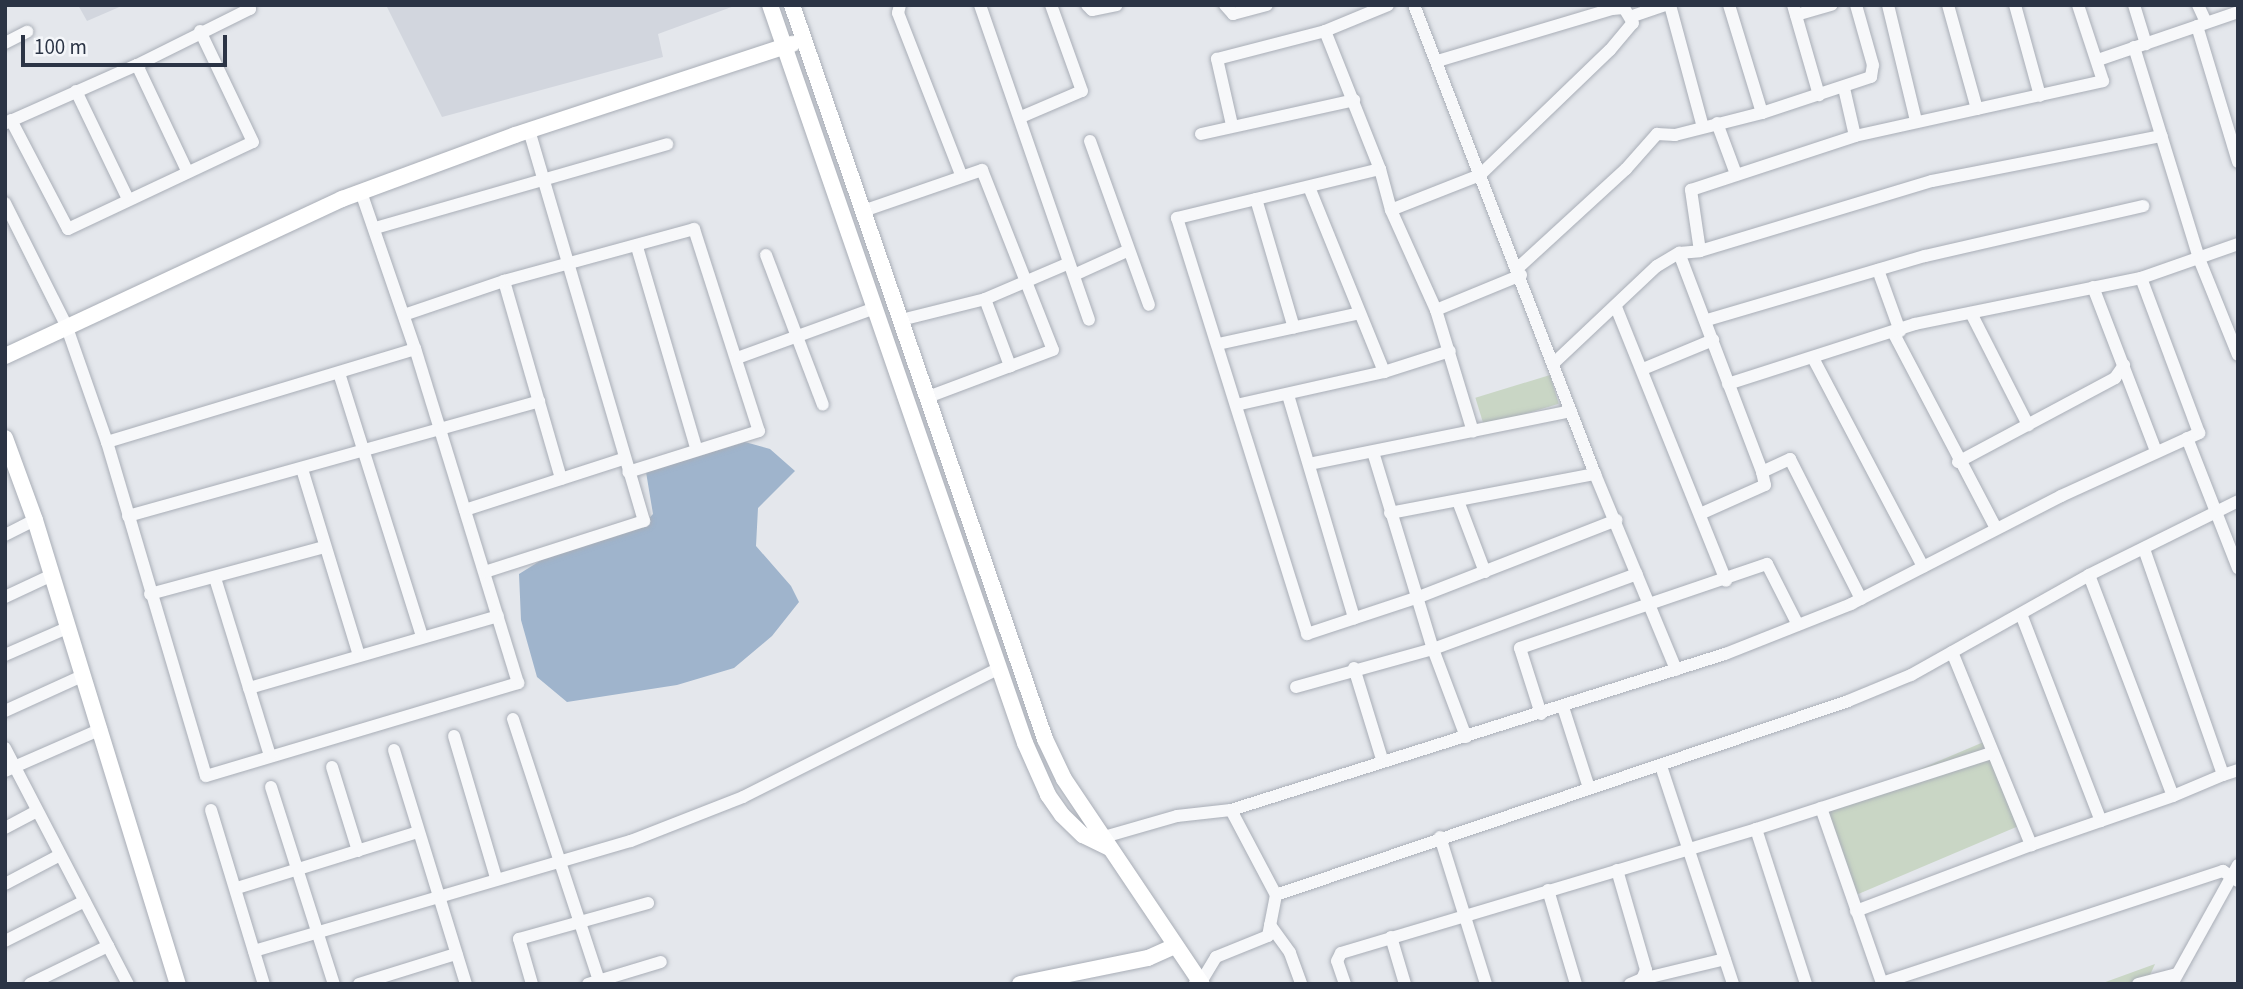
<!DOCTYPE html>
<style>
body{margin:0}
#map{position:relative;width:2243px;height:989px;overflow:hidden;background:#e4e7ec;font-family:"Source Sans 3",sans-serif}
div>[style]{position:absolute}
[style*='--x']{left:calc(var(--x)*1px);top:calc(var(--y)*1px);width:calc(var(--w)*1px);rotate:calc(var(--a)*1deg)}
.built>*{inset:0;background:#d2d6de}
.green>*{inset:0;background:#c9d6c5;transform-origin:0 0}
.water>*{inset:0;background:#9fb4cc}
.roads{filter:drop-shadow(0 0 2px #a9aeb7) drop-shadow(0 0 2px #a9aeb7)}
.street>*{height:12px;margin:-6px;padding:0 6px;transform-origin:6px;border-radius:6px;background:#f7f8fa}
.secondary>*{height:16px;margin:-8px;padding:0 8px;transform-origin:8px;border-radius:8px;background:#fff}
span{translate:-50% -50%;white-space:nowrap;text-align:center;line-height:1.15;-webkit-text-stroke:6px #f4f6f9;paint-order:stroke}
.frame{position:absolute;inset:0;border:7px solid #2b3445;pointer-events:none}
.scale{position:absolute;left:21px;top:35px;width:206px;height:32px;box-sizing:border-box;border:4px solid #2b3445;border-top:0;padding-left:9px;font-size:21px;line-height:24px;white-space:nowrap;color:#2b3445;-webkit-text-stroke:5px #f4f6f9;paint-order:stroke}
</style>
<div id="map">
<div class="built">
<div style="clip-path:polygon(78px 5px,124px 5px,87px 21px)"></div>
<div style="clip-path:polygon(386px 5px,737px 5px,658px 34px,663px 57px,442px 117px)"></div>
</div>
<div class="green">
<div style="left:1550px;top:375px;width:30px;height:78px;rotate:73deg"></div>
<div style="left:1986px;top:741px;width:91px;height:178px;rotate:67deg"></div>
<div style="clip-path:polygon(2155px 964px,2146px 984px,2100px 984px)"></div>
</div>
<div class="water">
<div style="clip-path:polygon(745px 442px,770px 449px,795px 471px,758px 508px,756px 546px,791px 586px,799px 602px,772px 636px,734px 668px,677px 685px,567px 702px,537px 677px,521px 620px,519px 574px,551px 554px,642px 526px,653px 514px,646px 472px)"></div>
</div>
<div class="roads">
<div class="street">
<div style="--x:900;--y:5;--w:8;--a:104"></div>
<div style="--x:898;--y:13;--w:174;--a:68.7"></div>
<div style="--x:980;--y:5;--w:333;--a:70.9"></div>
<div style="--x:1087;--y:5;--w:7;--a:45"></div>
<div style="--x:1092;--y:10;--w:25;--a:-11"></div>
<div style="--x:1225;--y:5;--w:12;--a:48"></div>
<div style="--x:1233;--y:14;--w:35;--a:-15"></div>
<div style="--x:1414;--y:5;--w:503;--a:68.9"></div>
<div style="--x:1595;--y:474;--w:212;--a:67.5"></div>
<div style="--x:1670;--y:5;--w:126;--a:74.9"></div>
<div style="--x:1729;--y:5;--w:113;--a:73"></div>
<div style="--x:1793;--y:5;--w:94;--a:73.9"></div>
<div style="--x:1888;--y:5;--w:119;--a:76.4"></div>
<div style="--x:1948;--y:5;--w:108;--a:74.4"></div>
<div style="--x:2015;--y:5;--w:94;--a:74.6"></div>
<div style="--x:2134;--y:5;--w:41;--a:72.9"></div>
<div style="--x:2198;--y:5;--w:19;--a:65"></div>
<div style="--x:1796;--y:15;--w:37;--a:-16"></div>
<div style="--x:1630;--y:17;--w:37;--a:-19"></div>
<div style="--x:2197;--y:26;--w:142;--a:73.2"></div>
<div style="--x:1325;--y:31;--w:149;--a:68.3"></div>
<div style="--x:1380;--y:169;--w:42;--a:75"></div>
<div style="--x:1391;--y:210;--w:110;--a:65.8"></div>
<div style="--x:1436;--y:310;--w:127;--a:73.1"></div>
<div style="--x:5;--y:43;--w:25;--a:-27"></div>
<div style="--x:2134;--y:47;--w:224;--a:72.9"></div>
<div style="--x:2200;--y:261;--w:101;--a:68"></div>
<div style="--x:2098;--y:60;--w:148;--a:-18.9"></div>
<div style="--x:137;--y:65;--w:117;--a:64.7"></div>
<div style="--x:1844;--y:88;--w:49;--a:77.1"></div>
<div style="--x:76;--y:91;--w:120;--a:64.3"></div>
<div style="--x:1021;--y:117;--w:66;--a:-23.1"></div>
<div style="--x:1082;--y:91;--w:91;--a:-109.8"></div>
<div style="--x:11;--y:120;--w:123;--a:62.4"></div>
<div style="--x:68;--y:229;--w:204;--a:-25.2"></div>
<div style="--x:253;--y:142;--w:123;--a:-115.5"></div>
<div style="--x:6;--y:123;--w:143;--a:-23.9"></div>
<div style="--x:137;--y:65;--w:126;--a:-26.4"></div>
<div style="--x:250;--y:9;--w:4;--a:-104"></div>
<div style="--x:1717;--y:123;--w:54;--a:69.6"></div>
<div style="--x:1232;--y:125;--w:68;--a:-102.8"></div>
<div style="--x:1217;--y:59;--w:112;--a:-14.5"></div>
<div style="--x:1325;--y:31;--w:68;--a:-22.4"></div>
<div style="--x:1201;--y:134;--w:157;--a:-12.5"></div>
<div style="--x:1090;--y:141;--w:174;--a:70.2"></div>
<div style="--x:1380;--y:169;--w:209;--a:166.4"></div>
<div style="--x:1177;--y:218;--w:436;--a:72.6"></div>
<div style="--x:1307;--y:634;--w:118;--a:-18.3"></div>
<div style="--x:1419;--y:597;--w:212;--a:-21.3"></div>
<div style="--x:1309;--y:187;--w:200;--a:67.9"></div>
<div style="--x:1256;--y:199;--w:134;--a:73.6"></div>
<div style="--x:5;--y:203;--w:136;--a:63.4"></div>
<div style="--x:66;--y:325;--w:124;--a:70.7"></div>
<div style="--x:107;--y:442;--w:348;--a:73.5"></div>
<div style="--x:206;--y:776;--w:326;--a:-16.6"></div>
<div style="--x:518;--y:683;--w:350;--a:-107.1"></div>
<div style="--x:415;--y:349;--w:166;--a:-109"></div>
<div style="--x:1391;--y:210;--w:96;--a:-21.5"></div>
<div style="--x:1480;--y:175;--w:180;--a:-43.9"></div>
<div style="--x:1610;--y:50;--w:35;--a:-50"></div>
<div style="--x:1633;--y:23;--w:17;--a:-121"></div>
<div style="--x:1624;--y:8;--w:12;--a:175"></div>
<div style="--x:1612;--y:9;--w:182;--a:163.4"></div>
<div style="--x:863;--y:211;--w:126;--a:-19"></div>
<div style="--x:982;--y:170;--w:193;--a:68.5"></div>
<div style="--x:1053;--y:350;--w:134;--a:159.4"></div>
<div style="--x:375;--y:228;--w:304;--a:-16"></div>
<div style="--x:637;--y:247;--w:209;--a:73.6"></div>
<div style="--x:1700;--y:251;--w:62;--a:-98.4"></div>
<div style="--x:1691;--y:190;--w:173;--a:-18.2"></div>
<div style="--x:1855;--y:136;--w:254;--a:-12.5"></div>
<div style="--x:2103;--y:81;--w:80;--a:-108.2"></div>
<div style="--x:1679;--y:253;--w:21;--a:-5"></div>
<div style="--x:1700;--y:251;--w:242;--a:-16.8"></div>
<div style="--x:1932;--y:181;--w:234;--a:-11.1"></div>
<div style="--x:766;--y:255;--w:160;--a:69.2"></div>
<div style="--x:1519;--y:267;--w:145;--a:-42.5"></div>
<div style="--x:1626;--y:169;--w:47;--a:-48.5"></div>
<div style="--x:1657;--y:134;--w:18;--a:3"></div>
<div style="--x:1675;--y:135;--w:90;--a:-14.2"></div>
<div style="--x:1762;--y:113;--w:115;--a:-18.3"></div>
<div style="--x:1871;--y:77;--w:12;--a:-81"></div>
<div style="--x:1873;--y:65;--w:62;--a:-105.8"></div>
<div style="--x:1878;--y:270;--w:65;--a:70.2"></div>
<div style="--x:1074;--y:275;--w:58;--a:-24.4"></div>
<div style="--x:504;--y:281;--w:206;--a:73.9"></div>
<div style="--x:2093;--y:287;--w:176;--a:69"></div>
<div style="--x:985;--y:299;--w:72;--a:69.5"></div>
<div style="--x:1616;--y:307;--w:295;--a:68.1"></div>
<div style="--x:1436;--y:310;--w:92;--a:-22.4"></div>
<div style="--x:1971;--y:313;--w:126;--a:63"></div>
<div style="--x:404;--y:315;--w:106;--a:-18.8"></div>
<div style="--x:504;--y:281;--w:197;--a:-15.3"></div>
<div style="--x:694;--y:229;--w:212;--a:72.2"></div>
<div style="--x:759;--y:431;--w:137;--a:162.6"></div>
<div style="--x:901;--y:320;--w:87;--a:-14"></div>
<div style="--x:985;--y:299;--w:91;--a:-23.2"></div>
<div style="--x:1707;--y:320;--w:227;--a:-16.4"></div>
<div style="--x:1925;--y:256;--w:224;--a:-12.9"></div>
<div style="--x:1894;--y:334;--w:219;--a:62.3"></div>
<div style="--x:1218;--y:344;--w:145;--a:-12.3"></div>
<div style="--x:737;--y:358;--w:147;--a:-19.9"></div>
<div style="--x:1813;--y:358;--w:236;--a:62.2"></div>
<div style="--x:1555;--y:362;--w:140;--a:-43.3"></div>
<div style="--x:1657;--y:266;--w:26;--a:-31"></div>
<div style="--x:1679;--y:253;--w:234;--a:69.2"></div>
<div style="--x:1762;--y:472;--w:31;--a:-25"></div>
<div style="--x:1790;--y:459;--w:157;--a:63.1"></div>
<div style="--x:1643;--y:369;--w:76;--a:-22.5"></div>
<div style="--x:339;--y:373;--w:276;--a:72.5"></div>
<div style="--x:1728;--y:384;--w:196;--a:-17.8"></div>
<div style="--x:1915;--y:324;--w:231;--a:-11.5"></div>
<div style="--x:2141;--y:278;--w:103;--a:-19.3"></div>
<div style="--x:1288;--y:395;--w:233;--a:73.5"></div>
<div style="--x:1236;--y:405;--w:152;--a:-12.6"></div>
<div style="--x:1384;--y:372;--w:69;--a:-17.7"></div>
<div style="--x:2187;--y:438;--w:140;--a:68.6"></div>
<div style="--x:107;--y:442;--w:322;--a:-16.8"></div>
<div style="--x:1373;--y:452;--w:206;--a:73.1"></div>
<div style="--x:1433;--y:649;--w:94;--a:69.4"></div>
<div style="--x:1958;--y:462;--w:178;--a:-28.1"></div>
<div style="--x:2115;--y:378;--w:16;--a:-55"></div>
<div style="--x:1309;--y:464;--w:267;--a:-11.4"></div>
<div style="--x:302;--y:469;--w:195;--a:73"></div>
<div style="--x:1458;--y:501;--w:76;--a:69.2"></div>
<div style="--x:465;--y:510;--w:166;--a:-17.9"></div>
<div style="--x:1390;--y:513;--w:209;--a:-10.8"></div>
<div style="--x:1700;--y:514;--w:71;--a:-24"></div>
<div style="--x:1765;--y:485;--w:13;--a:-103"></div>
<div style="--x:128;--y:516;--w:427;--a:-15.6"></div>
<div style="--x:5;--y:535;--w:34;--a:-27"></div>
<div style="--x:2144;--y:549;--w:239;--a:70.7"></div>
<div style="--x:2223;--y:775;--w:16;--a:-18"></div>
<div style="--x:485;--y:572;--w:167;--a:-17.8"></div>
<div style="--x:644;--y:521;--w:407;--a:-106.4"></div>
<div style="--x:2089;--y:575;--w:236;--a:69.2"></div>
<div style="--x:2173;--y:796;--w:54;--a:-22.8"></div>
<div style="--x:215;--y:578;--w:186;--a:72.8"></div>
<div style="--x:150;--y:594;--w:180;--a:-15.1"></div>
<div style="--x:5;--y:597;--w:52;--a:-25.1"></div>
<div style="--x:2021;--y:614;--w:222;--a:68.9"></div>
<div style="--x:1952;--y:652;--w:209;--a:67.7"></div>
<div style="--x:2031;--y:845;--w:150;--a:-19"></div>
<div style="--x:5;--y:655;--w:70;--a:-23.6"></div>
<div style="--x:1354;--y:668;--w:98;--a:72.9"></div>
<div style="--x:1296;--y:687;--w:142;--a:-15.5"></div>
<div style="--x:1433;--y:649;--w:217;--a:-20.2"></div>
<div style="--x:249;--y:688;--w:259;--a:-16.1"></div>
<div style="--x:1563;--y:707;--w:85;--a:72.2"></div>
<div style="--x:5;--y:711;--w:87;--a:-24.5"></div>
<div style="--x:1541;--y:714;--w:69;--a:-107.7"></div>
<div style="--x:1520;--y:648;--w:261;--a:-18.8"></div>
<div style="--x:1767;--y:564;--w:68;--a:63.1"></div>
<div style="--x:513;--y:719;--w:279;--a:71.8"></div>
<div style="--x:454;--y:736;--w:148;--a:73.5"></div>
<div style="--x:5;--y:748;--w:266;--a:62.5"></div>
<div style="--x:394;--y:750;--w:245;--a:72.9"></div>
<div style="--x:1661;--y:766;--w:230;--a:71.7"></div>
<div style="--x:332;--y:767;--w:88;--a:72.8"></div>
<div style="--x:5;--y:771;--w:105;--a:-23.6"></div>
<div style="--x:271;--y:787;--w:207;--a:72.3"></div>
<div style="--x:1821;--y:808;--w:185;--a:70.8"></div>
<div style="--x:1882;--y:983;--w:359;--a:-18.2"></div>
<div style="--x:2223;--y:871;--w:18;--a:34"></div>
<div style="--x:211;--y:810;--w:182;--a:73.1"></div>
<div style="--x:1231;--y:810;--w:518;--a:-17.53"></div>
<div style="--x:1725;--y:654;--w:136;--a:-21.6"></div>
<div style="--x:1851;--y:604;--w:236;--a:-27.2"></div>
<div style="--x:2061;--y:496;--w:152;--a:-24.5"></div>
<div style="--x:2199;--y:433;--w:165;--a:-110.5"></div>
<div style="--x:5;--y:828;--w:36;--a:-28"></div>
<div style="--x:1756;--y:829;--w:247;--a:-17.9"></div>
<div style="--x:1104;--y:837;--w:76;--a:-16"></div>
<div style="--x:1177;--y:816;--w:54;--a:-6.3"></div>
<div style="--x:1231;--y:810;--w:96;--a:62.1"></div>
<div style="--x:1276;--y:895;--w:604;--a:-18.73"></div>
<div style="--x:1848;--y:701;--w:68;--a:-22.4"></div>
<div style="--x:1911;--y:675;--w:204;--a:-29.3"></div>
<div style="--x:2089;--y:575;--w:166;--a:-26.4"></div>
<div style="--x:1440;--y:837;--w:154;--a:72.6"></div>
<div style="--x:1617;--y:870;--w:104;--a:73.8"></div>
<div style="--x:1646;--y:970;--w:10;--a:114"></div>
<div style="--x:1642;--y:979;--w:13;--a:157"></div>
<div style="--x:5;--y:884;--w:62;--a:-27.8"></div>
<div style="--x:237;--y:888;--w:189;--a:-17.2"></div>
<div style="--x:1548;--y:890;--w:98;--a:73.4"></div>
<div style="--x:1856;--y:911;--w:187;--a:-20.7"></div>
<div style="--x:1270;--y:925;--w:34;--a:54"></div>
<div style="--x:1290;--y:953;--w:33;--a:70"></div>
<div style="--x:1391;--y:937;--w:49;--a:73.4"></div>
<div style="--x:5;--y:941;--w:89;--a:-26.6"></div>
<div style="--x:254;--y:951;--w:393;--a:-16.3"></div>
<div style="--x:631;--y:841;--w:120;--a:-21.4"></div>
<div style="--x:743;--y:797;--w:287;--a:-26.7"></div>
<div style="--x:1642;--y:979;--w:85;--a:-13.5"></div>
<div style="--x:1195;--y:983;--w:6;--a:-9"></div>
<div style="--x:1201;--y:982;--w:29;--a:-59"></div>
<div style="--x:1216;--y:957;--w:56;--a:-22"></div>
<div style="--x:1268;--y:936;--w:42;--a:-79"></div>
<div style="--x:30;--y:984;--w:87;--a:-26"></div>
<div style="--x:359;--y:984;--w:102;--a:-17.2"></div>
<div style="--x:532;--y:984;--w:47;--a:-106.1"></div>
<div style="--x:519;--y:939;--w:134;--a:-15.6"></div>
<div style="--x:588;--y:984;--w:76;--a:-16.8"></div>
<div style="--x:1345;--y:984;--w:24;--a:-109"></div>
<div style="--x:1337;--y:961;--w:9;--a:-63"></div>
<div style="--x:1341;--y:953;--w:433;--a:-16.6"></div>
<div style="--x:1756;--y:829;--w:163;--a:72.1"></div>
<div style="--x:2138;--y:984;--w:40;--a:-14.4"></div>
<div style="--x:2172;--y:984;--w:136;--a:-61"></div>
</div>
<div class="secondary">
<div style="--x:770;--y:5;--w:781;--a:70.94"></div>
<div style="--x:1025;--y:743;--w:57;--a:66.1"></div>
<div style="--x:1048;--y:795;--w:24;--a:55"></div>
<div style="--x:1062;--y:815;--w:29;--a:44"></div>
<div style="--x:1083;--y:835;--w:28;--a:26"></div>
<div style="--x:792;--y:5;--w:776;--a:70.98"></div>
<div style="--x:1045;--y:739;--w:44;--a:64.6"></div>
<div style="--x:1064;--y:779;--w:247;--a:56.1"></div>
<div style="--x:5;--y:356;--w:372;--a:-25"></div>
<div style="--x:342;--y:199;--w:184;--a:-20.3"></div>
<div style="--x:515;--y:135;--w:292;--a:-18.2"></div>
<div style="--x:5;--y:438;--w:87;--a:69.9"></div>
<div style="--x:35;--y:520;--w:486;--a:72.9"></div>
<div style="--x:1020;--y:984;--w:131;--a:-11.5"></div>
<div style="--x:1148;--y:958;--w:30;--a:-24"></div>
</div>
</div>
<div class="frame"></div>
<div class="scale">100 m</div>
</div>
